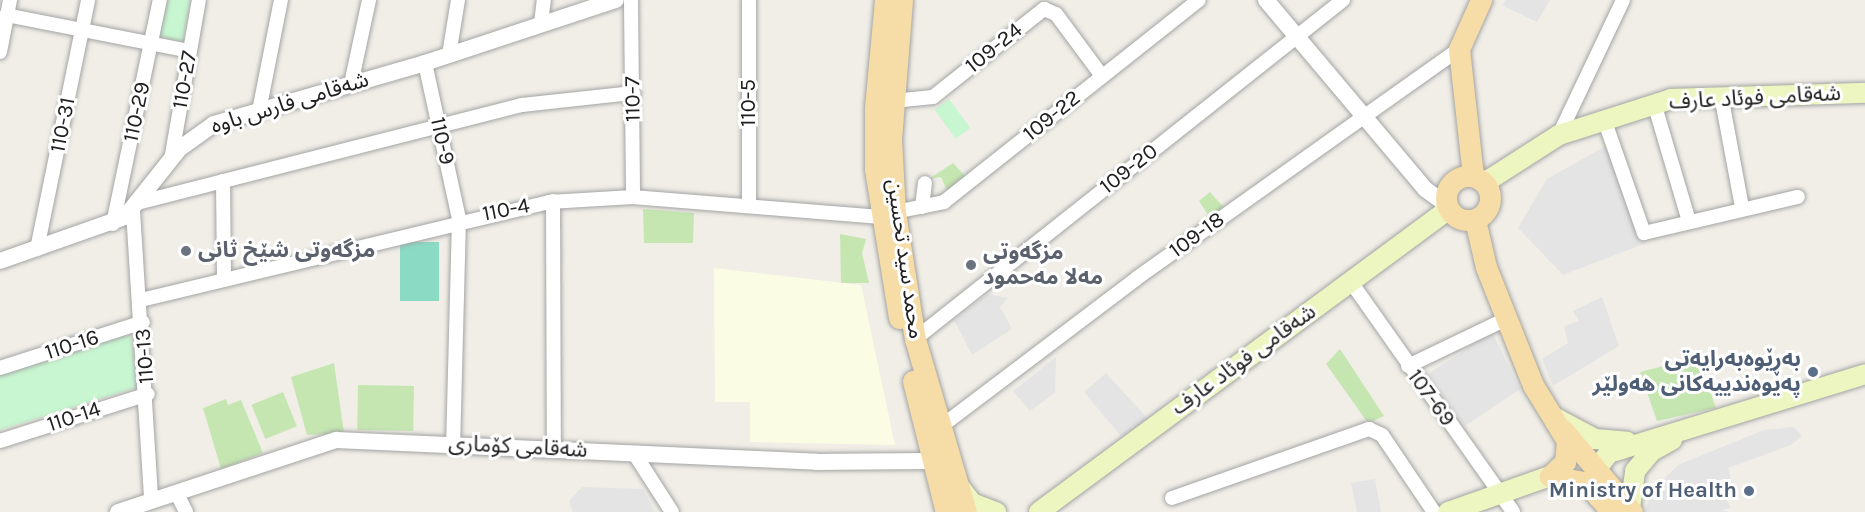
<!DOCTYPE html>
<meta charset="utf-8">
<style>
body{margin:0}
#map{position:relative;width:1865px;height:512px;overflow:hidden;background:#f0eee7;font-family:Karla,"Noto Sans Arabic",sans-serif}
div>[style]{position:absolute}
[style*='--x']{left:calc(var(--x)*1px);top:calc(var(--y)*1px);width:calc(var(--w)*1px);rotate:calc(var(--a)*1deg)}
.education>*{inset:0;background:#fafde3}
.grass>*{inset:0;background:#c5e6b1;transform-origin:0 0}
.park>*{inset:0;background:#c8f6d1;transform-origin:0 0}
.pitch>*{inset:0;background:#8bdac4;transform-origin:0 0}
.parking>*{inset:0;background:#e4e4e4}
.roads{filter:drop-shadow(0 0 2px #a4a4a4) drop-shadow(0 0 2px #a4a4a4)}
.minor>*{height:14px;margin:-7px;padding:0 7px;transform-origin:7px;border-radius:7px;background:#fff}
.tertiary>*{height:16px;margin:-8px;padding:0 8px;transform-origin:8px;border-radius:8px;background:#fff}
.secondary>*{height:20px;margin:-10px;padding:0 10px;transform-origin:10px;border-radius:10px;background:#edf6c0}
.primary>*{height:21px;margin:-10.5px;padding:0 10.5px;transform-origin:10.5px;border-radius:10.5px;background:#f6dda7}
.primary>.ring{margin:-10.5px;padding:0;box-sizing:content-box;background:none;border:21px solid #f6dda7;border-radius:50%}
.dots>*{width:16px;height:16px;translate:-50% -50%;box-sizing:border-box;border:3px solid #fff;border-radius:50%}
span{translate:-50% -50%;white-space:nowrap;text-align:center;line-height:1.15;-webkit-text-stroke:6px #fff;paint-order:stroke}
.street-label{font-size:22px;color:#202020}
.worship-label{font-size:22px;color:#5b616d;font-weight:700}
.left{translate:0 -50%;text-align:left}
.service-label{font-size:22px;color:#4e5e75;font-weight:700}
.right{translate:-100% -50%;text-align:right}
</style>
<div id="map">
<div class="education">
<div style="clip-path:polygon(714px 268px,861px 285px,895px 445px,750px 442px,750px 402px,715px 402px)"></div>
</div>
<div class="grass">
<div style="clip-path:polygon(953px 163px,966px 177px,948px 193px,941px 177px,929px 179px)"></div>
<div style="clip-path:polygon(1210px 192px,1226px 210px,1212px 221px,1199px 201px)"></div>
<div style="clip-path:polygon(643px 209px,694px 213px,693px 243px,644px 243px)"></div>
<div style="clip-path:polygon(840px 234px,866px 239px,862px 253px,869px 283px,841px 283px)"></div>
<div style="clip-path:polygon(1340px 349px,1384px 416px,1368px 423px,1326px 364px)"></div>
<div style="clip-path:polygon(1698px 357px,1716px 408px,1657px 421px,1640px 372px)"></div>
<div style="clip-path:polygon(334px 363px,344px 433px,307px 435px,291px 377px)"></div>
<div style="left:358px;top:385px;width:56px;height:45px;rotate:1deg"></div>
<div style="left:283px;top:392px;width:37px;height:34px;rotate:68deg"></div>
<div style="clip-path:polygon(226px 399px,228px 405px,241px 400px,263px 453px,221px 469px,203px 408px)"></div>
</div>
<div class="park">
<div style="clip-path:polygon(167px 0,190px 0,183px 42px,159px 37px)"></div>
<div style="left:949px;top:99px;width:36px;height:18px;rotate:54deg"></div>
<div style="clip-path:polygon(130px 333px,138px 387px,0 430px,0 375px)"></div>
</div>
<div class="pitch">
<div style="left:439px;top:242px;width:59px;height:39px;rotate:90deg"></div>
</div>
<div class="parking">
<div style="clip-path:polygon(1506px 0,1550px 0,1537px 22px,1502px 5px)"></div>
<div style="clip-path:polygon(1606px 146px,1646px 243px,1563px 275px,1518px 228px,1547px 179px)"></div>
<div style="clip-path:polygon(988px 294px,1008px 298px,1000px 307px,1012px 329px,972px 355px,954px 320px)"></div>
<div style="clip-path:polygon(1602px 297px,1619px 346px,1553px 386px,1542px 359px,1568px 343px,1564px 326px,1579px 321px,1573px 311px)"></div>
<div style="clip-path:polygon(1492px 332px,1520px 389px,1465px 426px,1428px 374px)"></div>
<div style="clip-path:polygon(1056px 357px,1055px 393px,1030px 411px,1013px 391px)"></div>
<div style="clip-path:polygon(1106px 373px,1148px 419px,1121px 436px,1084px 392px)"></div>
<div style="clip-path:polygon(1794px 427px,1802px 436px,1791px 445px,1728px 468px,1733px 486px,1723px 492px,1731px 508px,1721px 510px,1729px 512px,1645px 512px,1651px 492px,1678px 465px,1764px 430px)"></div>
<div style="clip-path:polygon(1375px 479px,1381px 512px,1357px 512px,1351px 483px)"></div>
<div style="clip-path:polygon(582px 487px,643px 489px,655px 512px,573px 512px,569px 501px)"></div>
</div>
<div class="roads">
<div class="minor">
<div style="--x:631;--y:0;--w:197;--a:89.4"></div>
<div style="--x:6;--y:15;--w:187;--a:11.1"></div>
<div style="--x:541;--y:23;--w:23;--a:-83"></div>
<div style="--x:0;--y:52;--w:53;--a:-79.1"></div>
<div style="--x:449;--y:55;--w:56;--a:-80.7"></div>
<div style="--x:425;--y:63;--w:160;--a:77.7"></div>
<div style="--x:459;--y:219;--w:225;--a:91.5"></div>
<div style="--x:351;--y:84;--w:86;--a:-77.9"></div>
<div style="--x:1721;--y:95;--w:114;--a:79.4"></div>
<div style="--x:893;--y:101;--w:40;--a:-5.7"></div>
<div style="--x:933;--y:97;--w:142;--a:-38.4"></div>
<div style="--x:1044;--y:9;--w:13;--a:23"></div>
<div style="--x:1056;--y:14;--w:77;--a:53.4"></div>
<div style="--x:1654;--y:103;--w:123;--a:73.5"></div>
<div style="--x:259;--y:111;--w:113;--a:-78.8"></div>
<div style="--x:1604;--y:119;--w:121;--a:70.7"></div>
<div style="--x:1644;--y:233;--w:158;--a:-13.2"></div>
<div style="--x:1559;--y:135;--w:149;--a:-64.6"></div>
<div style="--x:171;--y:160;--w:162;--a:-80.1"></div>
<div style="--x:223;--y:181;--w:99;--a:89.4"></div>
<div style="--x:553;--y:201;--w:248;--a:89.8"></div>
<div style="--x:141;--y:202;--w:393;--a:-14.3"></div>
<div style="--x:522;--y:105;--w:112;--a:-6.2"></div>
<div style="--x:749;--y:206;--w:206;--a:-90"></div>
<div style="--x:922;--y:207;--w:24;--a:-83"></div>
<div style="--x:133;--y:211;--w:291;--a:86.4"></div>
<div style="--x:895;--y:212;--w:50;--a:-11.5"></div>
<div style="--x:944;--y:202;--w:325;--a:-38.4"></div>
<div style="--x:113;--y:224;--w:229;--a:-78.2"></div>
<div style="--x:37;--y:249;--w:254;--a:-78.4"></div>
<div style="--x:1351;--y:282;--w:281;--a:54.8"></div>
<div style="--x:141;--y:300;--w:420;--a:-13.5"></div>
<div style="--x:549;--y:202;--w:84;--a:-3.4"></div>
<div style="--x:633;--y:197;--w:248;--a:4.6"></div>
<div style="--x:915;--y:339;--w:546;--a:-38.38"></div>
<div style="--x:1408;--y:366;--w:109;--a:-25.6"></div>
<div style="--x:0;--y:368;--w:150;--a:-17.8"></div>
<div style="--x:939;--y:428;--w:248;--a:-37.1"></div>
<div style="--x:1137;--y:278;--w:395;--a:-35.4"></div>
<div style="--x:0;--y:441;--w:155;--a:-17.6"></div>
<div style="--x:634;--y:453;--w:70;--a:57.2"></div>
<div style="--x:177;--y:494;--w:20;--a:63"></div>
<div style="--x:1172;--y:498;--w:209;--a:-19.3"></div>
<div style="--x:1369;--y:429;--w:14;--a:25"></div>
<div style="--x:1382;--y:435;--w:93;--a:56"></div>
</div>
<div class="tertiary">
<div style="--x:1266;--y:0;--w:247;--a:49.9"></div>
<div style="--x:1425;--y:189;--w:27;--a:36"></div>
<div style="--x:0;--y:261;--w:133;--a:-19.4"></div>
<div style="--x:125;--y:217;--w:87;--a:-51.5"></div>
<div style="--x:179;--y:149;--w:43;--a:-35.5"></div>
<div style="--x:214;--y:124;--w:220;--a:-16.1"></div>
<div style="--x:425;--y:63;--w:201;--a:-18.3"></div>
<div style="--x:118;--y:512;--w:230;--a:-18.3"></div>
<div style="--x:336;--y:440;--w:482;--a:2.6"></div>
<div style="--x:817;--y:462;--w:114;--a:-0.5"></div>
</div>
<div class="secondary">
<div style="--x:1484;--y:183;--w:89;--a:-32.6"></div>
<div style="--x:1559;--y:135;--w:118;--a:-17.8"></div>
<div style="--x:1671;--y:99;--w:194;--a:-1.8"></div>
<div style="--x:1552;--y:416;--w:49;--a:28.1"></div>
<div style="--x:1595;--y:439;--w:32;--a:5"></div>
<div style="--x:1596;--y:484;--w:17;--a:-83"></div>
<div style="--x:1598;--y:467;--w:18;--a:-52"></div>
<div style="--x:1609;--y:453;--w:268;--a:-17.1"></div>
<div style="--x:958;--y:485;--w:23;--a:52"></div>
<div style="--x:972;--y:503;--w:26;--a:21"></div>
<div style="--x:1630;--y:508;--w:37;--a:-82"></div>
<div style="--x:1635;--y:471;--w:26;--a:-50"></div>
<div style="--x:1652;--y:451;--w:23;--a:-29"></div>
<div style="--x:1039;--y:512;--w:510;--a:-36.47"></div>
<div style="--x:1448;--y:512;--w:108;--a:-19.4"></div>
</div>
<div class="primary">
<div style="--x:885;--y:0;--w:108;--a:95.3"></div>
<div style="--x:875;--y:108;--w:61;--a:90"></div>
<div style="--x:875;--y:169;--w:151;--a:80.8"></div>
<div style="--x:902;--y:0;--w:139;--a:94.5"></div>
<div style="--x:891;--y:139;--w:73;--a:86.9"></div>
<div style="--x:895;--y:212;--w:129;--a:81.1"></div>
<div style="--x:915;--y:339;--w:180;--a:73.6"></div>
<div style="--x:1473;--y:176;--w:128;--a:-96.3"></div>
<div style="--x:1459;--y:49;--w:54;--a:-65.8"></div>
<div class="ring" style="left:1446px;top:176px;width:23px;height:23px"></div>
<div style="--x:1475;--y:220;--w:48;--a:76.8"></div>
<div style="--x:1486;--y:267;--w:127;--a:68.3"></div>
<div style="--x:1533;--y:385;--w:66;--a:58.7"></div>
<div style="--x:1567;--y:441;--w:21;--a:95"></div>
<div style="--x:1565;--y:462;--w:21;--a:137"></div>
<div style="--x:913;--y:381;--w:135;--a:75.9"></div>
<div style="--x:1563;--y:430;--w:107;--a:49.9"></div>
<div style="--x:1550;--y:476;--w:36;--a:10"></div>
<div style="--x:1585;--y:482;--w:40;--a:48"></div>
</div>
</div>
<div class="dots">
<div style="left:186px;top:251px;background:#6b7280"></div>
<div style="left:971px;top:265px;background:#6b7280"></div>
<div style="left:1813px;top:372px;background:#5c6f8a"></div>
<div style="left:1749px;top:491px;background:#5c6f8a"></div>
</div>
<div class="street-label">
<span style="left:994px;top:48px;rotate:-39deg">109-24</span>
<span style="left:185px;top:80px;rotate:-80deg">110-27</span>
<span style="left:1755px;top:98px;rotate:-3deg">شەقامی فوئاد عارف</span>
<span style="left:633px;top:99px;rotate:-91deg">110-7</span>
<span style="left:290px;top:103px;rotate:-17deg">شەقامی فارس باوە</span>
<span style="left:749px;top:103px;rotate:-90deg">110-5</span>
<span style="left:137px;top:112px;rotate:-78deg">110-29</span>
<span style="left:1052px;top:116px;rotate:-39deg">109-22</span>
<span style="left:63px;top:125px;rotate:-79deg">110-31</span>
<span style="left:442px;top:141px;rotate:78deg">110-9</span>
<span style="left:1129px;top:169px;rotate:-38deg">109-20</span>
<span style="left:506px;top:210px;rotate:-11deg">110-4</span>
<span style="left:1197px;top:235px;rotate:-36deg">109-18</span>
<span style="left:905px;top:259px;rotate:82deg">محمد سید تحسین</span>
<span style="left:72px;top:345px;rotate:-18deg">110-16</span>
<span style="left:145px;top:356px;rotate:-94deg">110-13</span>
<span style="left:1244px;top:360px;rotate:-36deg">شەقامی فوئاد عارف</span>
<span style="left:1431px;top:398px;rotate:54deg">107-69</span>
<span style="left:74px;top:417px;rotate:-18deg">110-14</span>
<span style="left:518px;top:447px;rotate:3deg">شەقامی کۆماری</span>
</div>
<div class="worship-label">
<span class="left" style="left:198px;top:251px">مزگەوتی شێخ ثانی</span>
<span class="left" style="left:983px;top:265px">مزگەوتی<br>مەلا مەحمود</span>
</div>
<div class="service-label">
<span class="right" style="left:1801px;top:372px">بەڕێوەبەرایەتی<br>پەیوەندییەکانی هەولێر</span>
<span class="right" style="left:1737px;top:491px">Ministry of Health</span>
</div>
</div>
